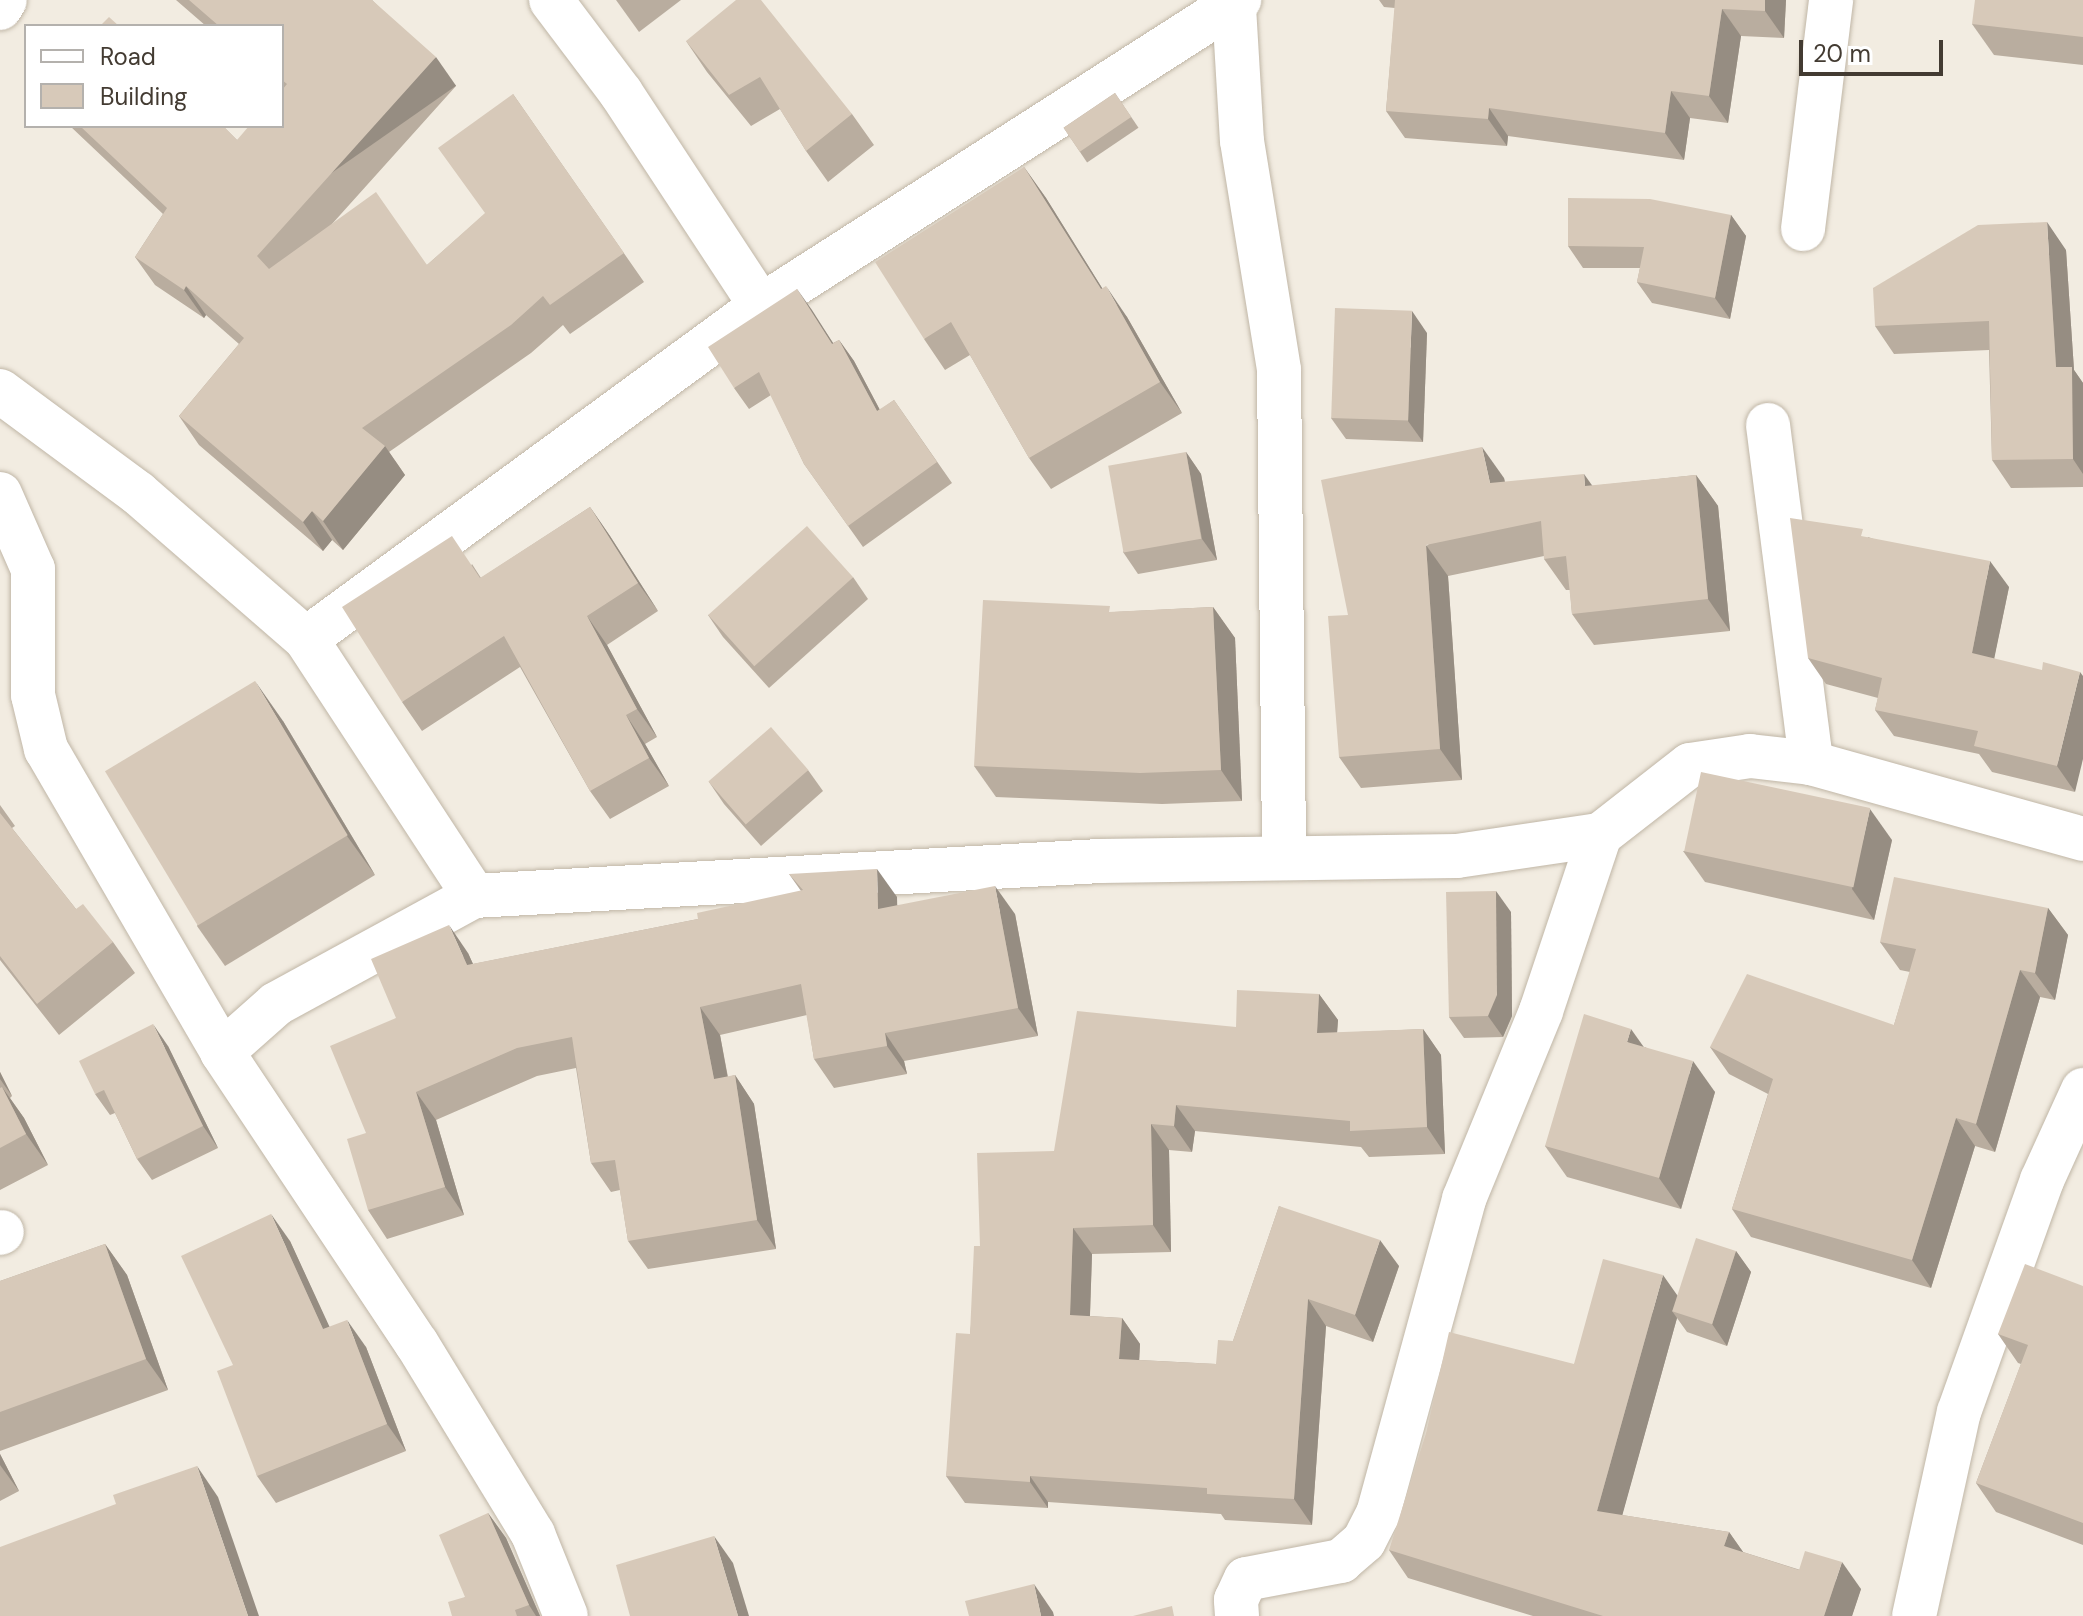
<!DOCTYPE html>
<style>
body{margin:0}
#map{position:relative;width:2083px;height:1616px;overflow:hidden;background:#f2ece1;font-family:"DM Sans",sans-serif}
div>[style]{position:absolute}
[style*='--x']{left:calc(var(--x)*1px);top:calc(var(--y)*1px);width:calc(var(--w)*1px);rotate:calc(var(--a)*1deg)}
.roads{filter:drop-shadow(0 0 2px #c0b6a6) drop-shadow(0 0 2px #c0b6a6)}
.minor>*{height:44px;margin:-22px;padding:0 22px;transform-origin:22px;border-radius:22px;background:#fff}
.wall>*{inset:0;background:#b9ad9f;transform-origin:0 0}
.shaded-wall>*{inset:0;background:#968d82;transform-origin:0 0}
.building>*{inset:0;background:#d7c9b9;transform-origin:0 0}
span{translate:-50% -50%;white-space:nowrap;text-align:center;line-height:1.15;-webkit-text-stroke:8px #fff;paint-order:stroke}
.legend{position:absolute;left:24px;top:24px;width:260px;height:104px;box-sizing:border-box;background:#fff;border:2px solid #b4b1ad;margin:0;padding:10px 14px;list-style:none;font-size:24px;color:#433b32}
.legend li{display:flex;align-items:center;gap:16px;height:40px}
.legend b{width:40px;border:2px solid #b4b1ad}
.scale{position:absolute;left:1799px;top:40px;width:144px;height:36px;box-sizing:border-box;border:4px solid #433b32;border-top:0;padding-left:10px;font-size:24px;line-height:28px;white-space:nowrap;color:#433b32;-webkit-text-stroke:6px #fff;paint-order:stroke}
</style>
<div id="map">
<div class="roads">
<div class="minor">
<div style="--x:551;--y:0;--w:116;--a:53"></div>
<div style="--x:621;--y:93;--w:255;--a:56.7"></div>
<div style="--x:1234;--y:7;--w:134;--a:86.6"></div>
<div style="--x:1242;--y:141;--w:232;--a:80.8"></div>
<div style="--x:1279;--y:370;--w:484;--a:89.4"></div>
<div style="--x:0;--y:8;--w:9;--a:-58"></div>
<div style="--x:1803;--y:229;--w:231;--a:-83"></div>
<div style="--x:0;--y:391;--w:172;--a:36.5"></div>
<div style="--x:138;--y:493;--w:223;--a:41"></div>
<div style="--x:306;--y:639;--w:307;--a:56.8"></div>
<div style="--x:1768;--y:425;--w:341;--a:82.7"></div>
<div style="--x:0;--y:494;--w:82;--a:66.3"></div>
<div style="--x:33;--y:569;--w:126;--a:90"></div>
<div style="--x:33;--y:695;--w:56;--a:76.5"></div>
<div style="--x:46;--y:749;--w:350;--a:59.8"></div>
<div style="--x:222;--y:1052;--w:351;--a:56.3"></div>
<div style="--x:417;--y:1344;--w:223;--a:58.6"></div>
<div style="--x:533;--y:1534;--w:88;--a:68.1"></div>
<div style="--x:306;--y:639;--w:564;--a:-36.2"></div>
<div style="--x:761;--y:306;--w:568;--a:-32.63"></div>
<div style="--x:222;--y:1052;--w:72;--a:-41.6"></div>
<div style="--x:276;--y:1004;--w:226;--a:-28.6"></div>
<div style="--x:474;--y:896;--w:627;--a:-3.2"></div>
<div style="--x:1100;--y:861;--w:357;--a:-0.8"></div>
<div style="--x:1457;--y:856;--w:145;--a:-8.4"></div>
<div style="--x:1600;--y:835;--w:114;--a:-37.9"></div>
<div style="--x:1690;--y:765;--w:61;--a:-8.5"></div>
<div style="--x:1750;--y:756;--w:61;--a:6.5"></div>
<div style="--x:1811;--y:763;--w:282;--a:15.6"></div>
<div style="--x:0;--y:1233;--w:2;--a:-27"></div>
<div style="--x:1237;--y:1616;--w:16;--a:-94"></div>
<div style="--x:1236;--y:1600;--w:23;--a:-65"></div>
<div style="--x:1246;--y:1579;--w:97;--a:-10.7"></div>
<div style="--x:1341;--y:1561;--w:30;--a:-41"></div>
<div style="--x:1364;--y:1541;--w:30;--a:-63"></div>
<div style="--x:1378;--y:1514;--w:327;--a:-74.7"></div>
<div style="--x:1464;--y:1199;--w:203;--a:-67.7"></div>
<div style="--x:1541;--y:1011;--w:186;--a:-71.5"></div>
<div style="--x:1914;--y:1616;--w:209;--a:-77.6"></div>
<div style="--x:1959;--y:1412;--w:246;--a:-70.3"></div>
<div style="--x:2042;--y:1180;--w:99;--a:-65.5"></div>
</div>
</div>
<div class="wall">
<div style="clip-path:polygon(176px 0,372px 0,456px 86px,332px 224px,427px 265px,485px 214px,513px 94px,644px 282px,570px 334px,563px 325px,531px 353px,389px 452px,405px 475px,343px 550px,332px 540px,323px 551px,199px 445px,179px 416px,239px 344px,206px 315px,204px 318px,155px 285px,135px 257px,163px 214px,70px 126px,223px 126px,237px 140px,282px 126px,282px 26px,206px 26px)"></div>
<div style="clip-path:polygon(616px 0,681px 0,639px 32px)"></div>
<div style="clip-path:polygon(1379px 0,1786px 0,1784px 38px,1741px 36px,1728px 123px,1690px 118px,1684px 160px,1508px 136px,1507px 146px,1405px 138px,1386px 111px,1395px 8px,1384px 7px)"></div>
<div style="clip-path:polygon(2083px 0,2083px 65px,1994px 55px,1972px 24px)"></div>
<div style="clip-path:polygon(686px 41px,852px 114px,874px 145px,828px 182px,806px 151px,780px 109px,751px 126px,707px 72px)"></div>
<div style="left:1115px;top:93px;width:42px;height:62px;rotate:56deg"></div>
<div style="clip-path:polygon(1024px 167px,1046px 198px,1102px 288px,1127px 317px,1182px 413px,1051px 489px,1029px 458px,970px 355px,945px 370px,924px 339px)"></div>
<div style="clip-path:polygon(1731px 215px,1746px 236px,1730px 319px,1652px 303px,1637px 282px,1640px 268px,1583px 268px,1568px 246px)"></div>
<div style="clip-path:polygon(2066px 250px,2074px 370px,2083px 383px,2083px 487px,2011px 488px,1992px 460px,1989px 350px,1894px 354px,1875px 326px)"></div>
<div style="clip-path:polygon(797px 289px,833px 343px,839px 340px,854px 361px,880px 410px,894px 400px,952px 483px,863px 547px,804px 464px,771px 395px,749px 409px,734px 388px)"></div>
<div style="clip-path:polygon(1427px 333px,1423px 442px,1346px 439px,1331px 418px)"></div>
<div style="clip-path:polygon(1186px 452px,1201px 474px,1217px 560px,1138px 574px,1123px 552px)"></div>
<div style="clip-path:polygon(1696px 475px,1718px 506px,1730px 631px,1594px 645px,1572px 614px,1570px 590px,1566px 590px,1544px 559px,1544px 556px,1448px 576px,1462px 780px,1361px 788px,1339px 757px,1348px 615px,1504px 478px,1505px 482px,1592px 486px)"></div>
<div style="clip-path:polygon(590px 507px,610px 536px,658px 611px,607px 645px,657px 737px,645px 744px,669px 786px,610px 819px,590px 791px,520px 667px,422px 731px,402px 702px,472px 564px,481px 578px)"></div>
<div style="clip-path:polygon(1868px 537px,2009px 587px,1994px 658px,2075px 792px,1992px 772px,1979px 754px,1894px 736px,1875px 710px,1878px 698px,1826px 684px,1808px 658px)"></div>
<div style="clip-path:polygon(853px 577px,868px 599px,769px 688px,723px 637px,708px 615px)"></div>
<div style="clip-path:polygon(1213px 607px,1235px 638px,1242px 801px,1162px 804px,996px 797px,974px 766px,1114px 612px)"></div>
<div style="clip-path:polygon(283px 721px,375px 875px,225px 966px,197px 926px)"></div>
<div style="clip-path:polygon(808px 770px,823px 791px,761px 846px,724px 804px,709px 782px)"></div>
<div style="clip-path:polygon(0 805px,15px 826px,12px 828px,76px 909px,113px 942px,135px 973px,59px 1035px,0 960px)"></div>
<div style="clip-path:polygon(1892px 840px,1874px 920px,1705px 882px,1683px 851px)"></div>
<div style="clip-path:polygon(789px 874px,897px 897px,897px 905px,1015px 914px,1038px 1036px,904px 1061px,907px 1074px,834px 1088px,814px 1059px,807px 1015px,720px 1035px,728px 1077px,735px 1075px,754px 1104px,776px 1249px,648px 1269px,628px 1241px,620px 1190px,611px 1192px,591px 1163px,576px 1068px,537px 1076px,436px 1120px,464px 1215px,387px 1239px,368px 1210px,366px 1133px,396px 1018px,468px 953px,473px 964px,698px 919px,801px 891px)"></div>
<div style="clip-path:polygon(2048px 908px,2068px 935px,2055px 1000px,2040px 997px,1995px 1152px,1975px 1146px,1931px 1288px,1751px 1237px,1732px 1209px,1768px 1094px,1729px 1074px,1710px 1047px,1894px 1025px,1910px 972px,1900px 970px,1880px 942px)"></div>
<div style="clip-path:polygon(1511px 912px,1512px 1016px,1503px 1037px,1464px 1038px,1449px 1017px)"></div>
<div style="clip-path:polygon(1319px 994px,1338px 1020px,1337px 1033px,1423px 1029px,1441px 1055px,1445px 1154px,1369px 1157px,1361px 1147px,1195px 1131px,1192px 1152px,1169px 1150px,1171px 1252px,1092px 1254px,1090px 1316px,1122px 1318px,1140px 1344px,1139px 1360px,1216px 1364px,1233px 1341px,1279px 1206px,1399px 1266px,1373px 1342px,1326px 1326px,1312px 1525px,1225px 1520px,1221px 1514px,1048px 1502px,1048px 1508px,965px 1503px,946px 1476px,970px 1334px,980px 1246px,1054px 1151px,1236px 1027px)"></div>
<div style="clip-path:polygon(168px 1046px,218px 1148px,152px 1180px,137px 1159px,115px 1113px,110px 1115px,95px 1094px)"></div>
<div style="clip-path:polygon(1645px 1047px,1715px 1092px,1681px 1209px,1567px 1177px,1545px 1146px)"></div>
<div style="clip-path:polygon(0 1072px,12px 1096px,10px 1098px,24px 1118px,48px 1165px,0 1190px)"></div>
<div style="clip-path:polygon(290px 1241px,329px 1327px,366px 1347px,406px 1451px,276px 1503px,257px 1476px,233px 1365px)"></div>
<div style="clip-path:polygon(105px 1244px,127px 1275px,168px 1390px,0 1451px,0 1281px)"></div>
<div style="clip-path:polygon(1736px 1251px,1751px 1272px,1727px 1346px,1687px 1332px,1677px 1318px,1622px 1515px,1729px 1532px,1743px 1552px,1861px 1589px,1852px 1616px,1533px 1616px,1408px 1578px,1389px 1550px,1574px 1364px,1677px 1296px)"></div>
<div style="clip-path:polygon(2083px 1286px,2083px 1545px,1996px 1512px,1976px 1483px,2021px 1364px,2018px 1363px,1998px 1334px)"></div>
<div style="clip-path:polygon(0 1454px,19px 1491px,0 1501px)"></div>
<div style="clip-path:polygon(488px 1513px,506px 1538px,540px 1616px,452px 1616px,465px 1597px)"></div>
</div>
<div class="shaded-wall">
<div style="clip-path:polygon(1765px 0,1786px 0,1784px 38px,1765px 11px)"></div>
<div style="clip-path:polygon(1722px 9px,1741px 36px,1728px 123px,1709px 96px)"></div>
<div style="left:436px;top:57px;width:35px;height:268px;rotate:55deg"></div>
<div style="clip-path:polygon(1671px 91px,1690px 118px,1684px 160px,1665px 133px)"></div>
<div style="clip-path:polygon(1489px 108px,1508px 136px,1507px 146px,1488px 119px)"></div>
<div style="clip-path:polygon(1024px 167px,1046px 198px,1122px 320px,1101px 289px)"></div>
<div style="clip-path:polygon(1731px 215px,1746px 236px,1730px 319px,1715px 298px)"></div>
<div style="clip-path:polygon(2047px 222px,2066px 250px,2074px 370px,2083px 383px,2083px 474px,2073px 459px,2056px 367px)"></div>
<div style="clip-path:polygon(186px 286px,206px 315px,204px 318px,184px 290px)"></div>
<div style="clip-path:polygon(1106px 286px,1127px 317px,1182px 413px,1160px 382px)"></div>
<div style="clip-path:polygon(797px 289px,812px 310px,847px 365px,832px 344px)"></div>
<div style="clip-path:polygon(1412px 311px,1427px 333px,1423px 442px,1408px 421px)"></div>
<div style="clip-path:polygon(839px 340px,854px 361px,892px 433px,877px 411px)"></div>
<div style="clip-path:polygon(385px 446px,405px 475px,343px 550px,323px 521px)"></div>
<div style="clip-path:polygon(1482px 447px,1504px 478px,1511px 514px,1490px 483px)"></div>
<div style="clip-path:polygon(1186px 452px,1201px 474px,1217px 560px,1202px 539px)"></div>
<div style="clip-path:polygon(1584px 474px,1606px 505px,1585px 486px)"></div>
<div style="clip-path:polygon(1696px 475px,1718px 506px,1730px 631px,1708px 599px)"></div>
<div style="clip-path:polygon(590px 507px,610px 536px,658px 611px,638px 583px)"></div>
<div style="clip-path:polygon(312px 511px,332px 540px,323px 551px,303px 522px)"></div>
<div style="clip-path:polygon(1426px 545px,1448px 576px,1462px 780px,1440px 749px)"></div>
<div style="clip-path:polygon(1990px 561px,2009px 587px,1990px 679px,1972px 653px)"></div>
<div style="clip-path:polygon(1213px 607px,1235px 638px,1242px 801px,1221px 770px)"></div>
<div style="clip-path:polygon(587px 616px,607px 645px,657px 737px,637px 709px)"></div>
<div style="clip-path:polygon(2080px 672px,2083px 676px,2083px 759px,2075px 792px,2057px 766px)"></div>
<div style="clip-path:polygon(255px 681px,283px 721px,375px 875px,347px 836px)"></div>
<div style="clip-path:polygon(626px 715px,645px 744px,669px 786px,649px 758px)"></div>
<div style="clip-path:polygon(1870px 809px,1892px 840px,1874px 920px,1852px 889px)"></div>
<div style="clip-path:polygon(877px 869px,897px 897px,898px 937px,878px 909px)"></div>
<div style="clip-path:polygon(995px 886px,1015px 914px,1038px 1036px,1018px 1008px)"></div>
<div style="clip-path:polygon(1496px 891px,1511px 912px,1512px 1016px,1503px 1037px,1488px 1016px)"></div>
<div style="clip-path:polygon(2048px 908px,2068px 935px,2055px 1000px,2035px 973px)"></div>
<div style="clip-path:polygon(449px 925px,468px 953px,486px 993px,467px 965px)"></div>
<div style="clip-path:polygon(2020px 970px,2040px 997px,1995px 1152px,1976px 1124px)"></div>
<div style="clip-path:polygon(1319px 994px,1338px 1020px,1335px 1060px,1317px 1033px)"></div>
<div style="clip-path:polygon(700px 1007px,720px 1035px,733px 1107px,714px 1079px)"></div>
<div style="clip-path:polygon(153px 1024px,168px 1046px,218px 1148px,203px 1126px)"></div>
<div style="clip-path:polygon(1423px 1029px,1441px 1055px,1445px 1154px,1427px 1127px)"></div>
<div style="clip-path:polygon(1631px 1029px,1653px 1060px,1627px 1042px)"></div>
<div style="clip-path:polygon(885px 1033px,904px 1061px,907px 1074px,887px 1046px)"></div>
<div style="clip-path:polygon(1693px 1061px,1715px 1092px,1681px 1209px,1659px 1178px)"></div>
<div style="clip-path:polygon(0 1072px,12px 1096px,0 1079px)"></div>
<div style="clip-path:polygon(735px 1075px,754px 1104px,776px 1249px,757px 1220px)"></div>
<div style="clip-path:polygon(2px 1087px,24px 1118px,48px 1165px,26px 1134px)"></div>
<div style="clip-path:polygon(416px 1092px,436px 1120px,464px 1215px,445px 1187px)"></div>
<div style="clip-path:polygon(1176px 1105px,1195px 1131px,1192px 1152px,1174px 1126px)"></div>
<div style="clip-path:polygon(1956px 1118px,1975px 1146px,1931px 1288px,1912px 1260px)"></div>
<div style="clip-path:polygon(1151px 1124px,1169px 1150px,1171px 1252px,1153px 1225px)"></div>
<div style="clip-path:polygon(271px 1214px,290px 1241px,343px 1356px,323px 1329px)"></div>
<div style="clip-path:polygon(1073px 1228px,1092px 1254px,1089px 1342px,1070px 1315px)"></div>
<div style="clip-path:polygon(1380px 1240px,1399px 1266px,1373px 1342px,1355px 1315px)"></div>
<div style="clip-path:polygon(105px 1244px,127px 1275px,168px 1390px,146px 1359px)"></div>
<div style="clip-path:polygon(1736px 1251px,1751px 1272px,1727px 1346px,1712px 1324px)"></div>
<div style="clip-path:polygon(1663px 1275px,1682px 1302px,1672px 1311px,1677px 1318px,1616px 1538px,1597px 1511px)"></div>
<div style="clip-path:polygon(1308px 1299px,1326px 1326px,1312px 1525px,1294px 1499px)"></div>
<div style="clip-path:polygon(1122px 1318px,1140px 1344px,1138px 1385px,1119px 1359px)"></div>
<div style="clip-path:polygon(347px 1320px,366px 1347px,406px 1451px,387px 1424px)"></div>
<div style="clip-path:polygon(0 1454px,19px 1491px,0 1465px)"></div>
<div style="clip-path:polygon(197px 1466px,218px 1497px,259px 1616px,248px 1616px)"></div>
<div style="clip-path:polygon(1030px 1476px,1048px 1502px,1048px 1508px,1030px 1482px)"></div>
<div style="clip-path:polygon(488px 1513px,506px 1538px,540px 1616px,536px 1616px,529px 1605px)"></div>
<div style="clip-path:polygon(1729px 1532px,1748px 1559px,1724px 1546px)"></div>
<div style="clip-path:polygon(714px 1536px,733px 1563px,749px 1616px,738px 1616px)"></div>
<div style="clip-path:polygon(1842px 1562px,1861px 1589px,1852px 1616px,1824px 1616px)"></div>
<div style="clip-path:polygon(1034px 1584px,1053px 1612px,1054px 1616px,1041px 1616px)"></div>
</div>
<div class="building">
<div style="clip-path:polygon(189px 0,372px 0,436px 57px,257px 256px,269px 269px,376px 192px,427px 265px,485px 213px,438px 148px,513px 94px,624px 253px,550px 305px,543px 296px,511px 325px,362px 428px,385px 446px,323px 521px,312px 511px,303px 522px,179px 416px,244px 338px,186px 286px,184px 290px,135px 257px,167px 208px,80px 126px,223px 126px,237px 140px,249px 126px,282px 126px,282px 90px,287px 84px,282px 80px,282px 26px,219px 26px)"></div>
<div style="clip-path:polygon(736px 0,761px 0,852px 114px,806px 151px,760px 77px,729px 95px,686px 41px)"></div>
<div style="clip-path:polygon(1395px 0,1765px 0,1765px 11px,1722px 9px,1709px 96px,1671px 91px,1665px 133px,1489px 108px,1488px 119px,1386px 111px)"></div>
<div style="clip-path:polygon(1975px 0,2083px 0,2083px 37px,1972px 24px)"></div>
<div style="clip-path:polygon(109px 17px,119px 26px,100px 26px)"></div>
<div style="left:1115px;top:93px;width:29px;height:62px;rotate:56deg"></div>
<div style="clip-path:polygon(1024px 167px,1101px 289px,1106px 286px,1160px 382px,1029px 458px,951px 322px,924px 339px,875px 262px)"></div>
<div style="clip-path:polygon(1568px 198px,1650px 199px,1731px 215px,1715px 298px,1637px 282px,1644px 247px,1568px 246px)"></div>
<div style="clip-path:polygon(2047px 222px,2056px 367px,2072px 367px,2073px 459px,1992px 460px,1989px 321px,1875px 326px,1873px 288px,1978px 225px)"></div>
<div style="clip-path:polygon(797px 289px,832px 344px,839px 340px,877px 411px,894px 400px,937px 462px,848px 526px,804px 464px,759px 372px,734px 388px,708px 347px)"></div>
<div style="left:1335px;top:308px;width:77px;height:110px;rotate:2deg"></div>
<div style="clip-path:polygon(1482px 447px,1490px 483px,1584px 474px,1585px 486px,1696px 475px,1708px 599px,1572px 614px,1566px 556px,1544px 559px,1541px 521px,1426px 545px,1440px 749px,1339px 757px,1328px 616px,1348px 615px,1321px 480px)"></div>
<div style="left:1186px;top:452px;width:88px;height:79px;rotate:80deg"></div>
<div style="clip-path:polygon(590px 507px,638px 583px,587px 616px,637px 709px,626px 715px,649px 758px,590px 791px,504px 636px,402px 702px,342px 607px,452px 536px,480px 578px)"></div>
<div style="clip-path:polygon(1790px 518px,1863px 529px,1861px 536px,1990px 561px,1972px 653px,2042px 670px,2043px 662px,2080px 672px,2057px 766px,1974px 746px,1978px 731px,1875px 710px,1882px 678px,1808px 658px)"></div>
<div style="left:807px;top:526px;width:69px;height:133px;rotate:48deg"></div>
<div style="clip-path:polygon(983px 600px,1110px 606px,1109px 612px,1213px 607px,1221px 770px,1140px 773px,974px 766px)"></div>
<div style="left:255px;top:681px;width:180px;height:175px;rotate:59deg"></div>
<div style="left:771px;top:727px;width:57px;height:83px;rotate:49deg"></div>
<div style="left:1701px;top:772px;width:173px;height:81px;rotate:12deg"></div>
<div style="clip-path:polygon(0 813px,76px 909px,83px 904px,113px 942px,37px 1004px,0 956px)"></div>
<div style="clip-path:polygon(877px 869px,878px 909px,995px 886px,1018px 1008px,885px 1033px,887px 1046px,814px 1059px,801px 984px,700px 1007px,714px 1079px,735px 1075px,757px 1220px,628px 1241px,615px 1160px,591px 1163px,572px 1037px,517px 1048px,416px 1092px,445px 1187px,368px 1210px,347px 1139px,366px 1133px,330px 1046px,396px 1018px,371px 959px,449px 925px,467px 965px,698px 919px,697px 913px,803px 890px,789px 874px)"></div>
<div style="clip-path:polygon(1894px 877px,2048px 908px,2035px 973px,2020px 970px,1976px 1124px,1956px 1118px,1912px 1260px,1732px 1209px,1773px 1079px,1710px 1047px,1747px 974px,1894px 1025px,1916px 949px,1880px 942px)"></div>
<div style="clip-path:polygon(1496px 891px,1497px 995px,1488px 1016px,1449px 1017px,1446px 892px)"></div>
<div style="clip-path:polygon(1237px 990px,1319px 994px,1317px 1033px,1423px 1029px,1427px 1127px,1350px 1131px,1350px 1121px,1176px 1105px,1174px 1126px,1151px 1124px,1153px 1225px,1073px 1228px,1070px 1315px,1122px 1318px,1119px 1359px,1216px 1364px,1218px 1340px,1233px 1341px,1279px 1206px,1380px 1240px,1355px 1315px,1308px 1299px,1294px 1499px,1207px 1494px,1207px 1488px,1030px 1476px,1030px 1482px,946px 1476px,956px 1333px,970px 1334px,974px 1246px,980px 1246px,977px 1153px,1054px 1151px,1077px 1011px,1236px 1027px)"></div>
<div style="clip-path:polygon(1584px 1014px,1631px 1029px,1627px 1042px,1693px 1061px,1659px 1178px,1545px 1146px)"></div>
<div style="clip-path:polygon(153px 1024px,203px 1126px,137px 1159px,104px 1090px,95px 1094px,79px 1061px)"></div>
<div style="clip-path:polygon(2px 1087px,26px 1134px,0 1148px,0 1088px)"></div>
<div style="clip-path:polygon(271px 1214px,323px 1329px,347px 1320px,387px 1424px,257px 1476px,217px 1371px,233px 1365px,181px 1256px)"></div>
<div style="left:1696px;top:1238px;width:42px;height:77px;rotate:18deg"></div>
<div style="clip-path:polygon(105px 1244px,146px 1359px,0 1412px,0 1281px)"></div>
<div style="clip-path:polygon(1603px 1259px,1663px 1275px,1597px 1511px,1729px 1532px,1724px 1546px,1799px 1570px,1805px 1551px,1842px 1562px,1824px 1616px,1603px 1616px,1389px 1550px,1426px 1433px,1449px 1332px,1574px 1364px)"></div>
<div style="clip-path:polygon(2025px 1264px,2083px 1286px,2083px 1523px,1976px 1483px,2028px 1345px,1998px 1334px)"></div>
<div style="clip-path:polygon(197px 1466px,248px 1616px,0 1616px,0 1547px,116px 1504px,113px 1495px)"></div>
<div style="clip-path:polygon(488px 1513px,529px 1605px,515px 1610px,517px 1616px,452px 1616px,448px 1602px,465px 1597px,439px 1535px)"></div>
<div style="clip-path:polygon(714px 1536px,738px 1616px,630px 1616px,616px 1565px)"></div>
<div style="clip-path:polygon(1034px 1584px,1041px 1616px,969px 1616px,965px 1601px)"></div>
<div style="clip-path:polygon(1172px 1606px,1174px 1616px,1133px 1616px)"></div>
</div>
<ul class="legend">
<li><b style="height:10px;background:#fff"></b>Road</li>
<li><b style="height:22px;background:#d7c9b9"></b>Building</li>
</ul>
<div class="scale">20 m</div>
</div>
